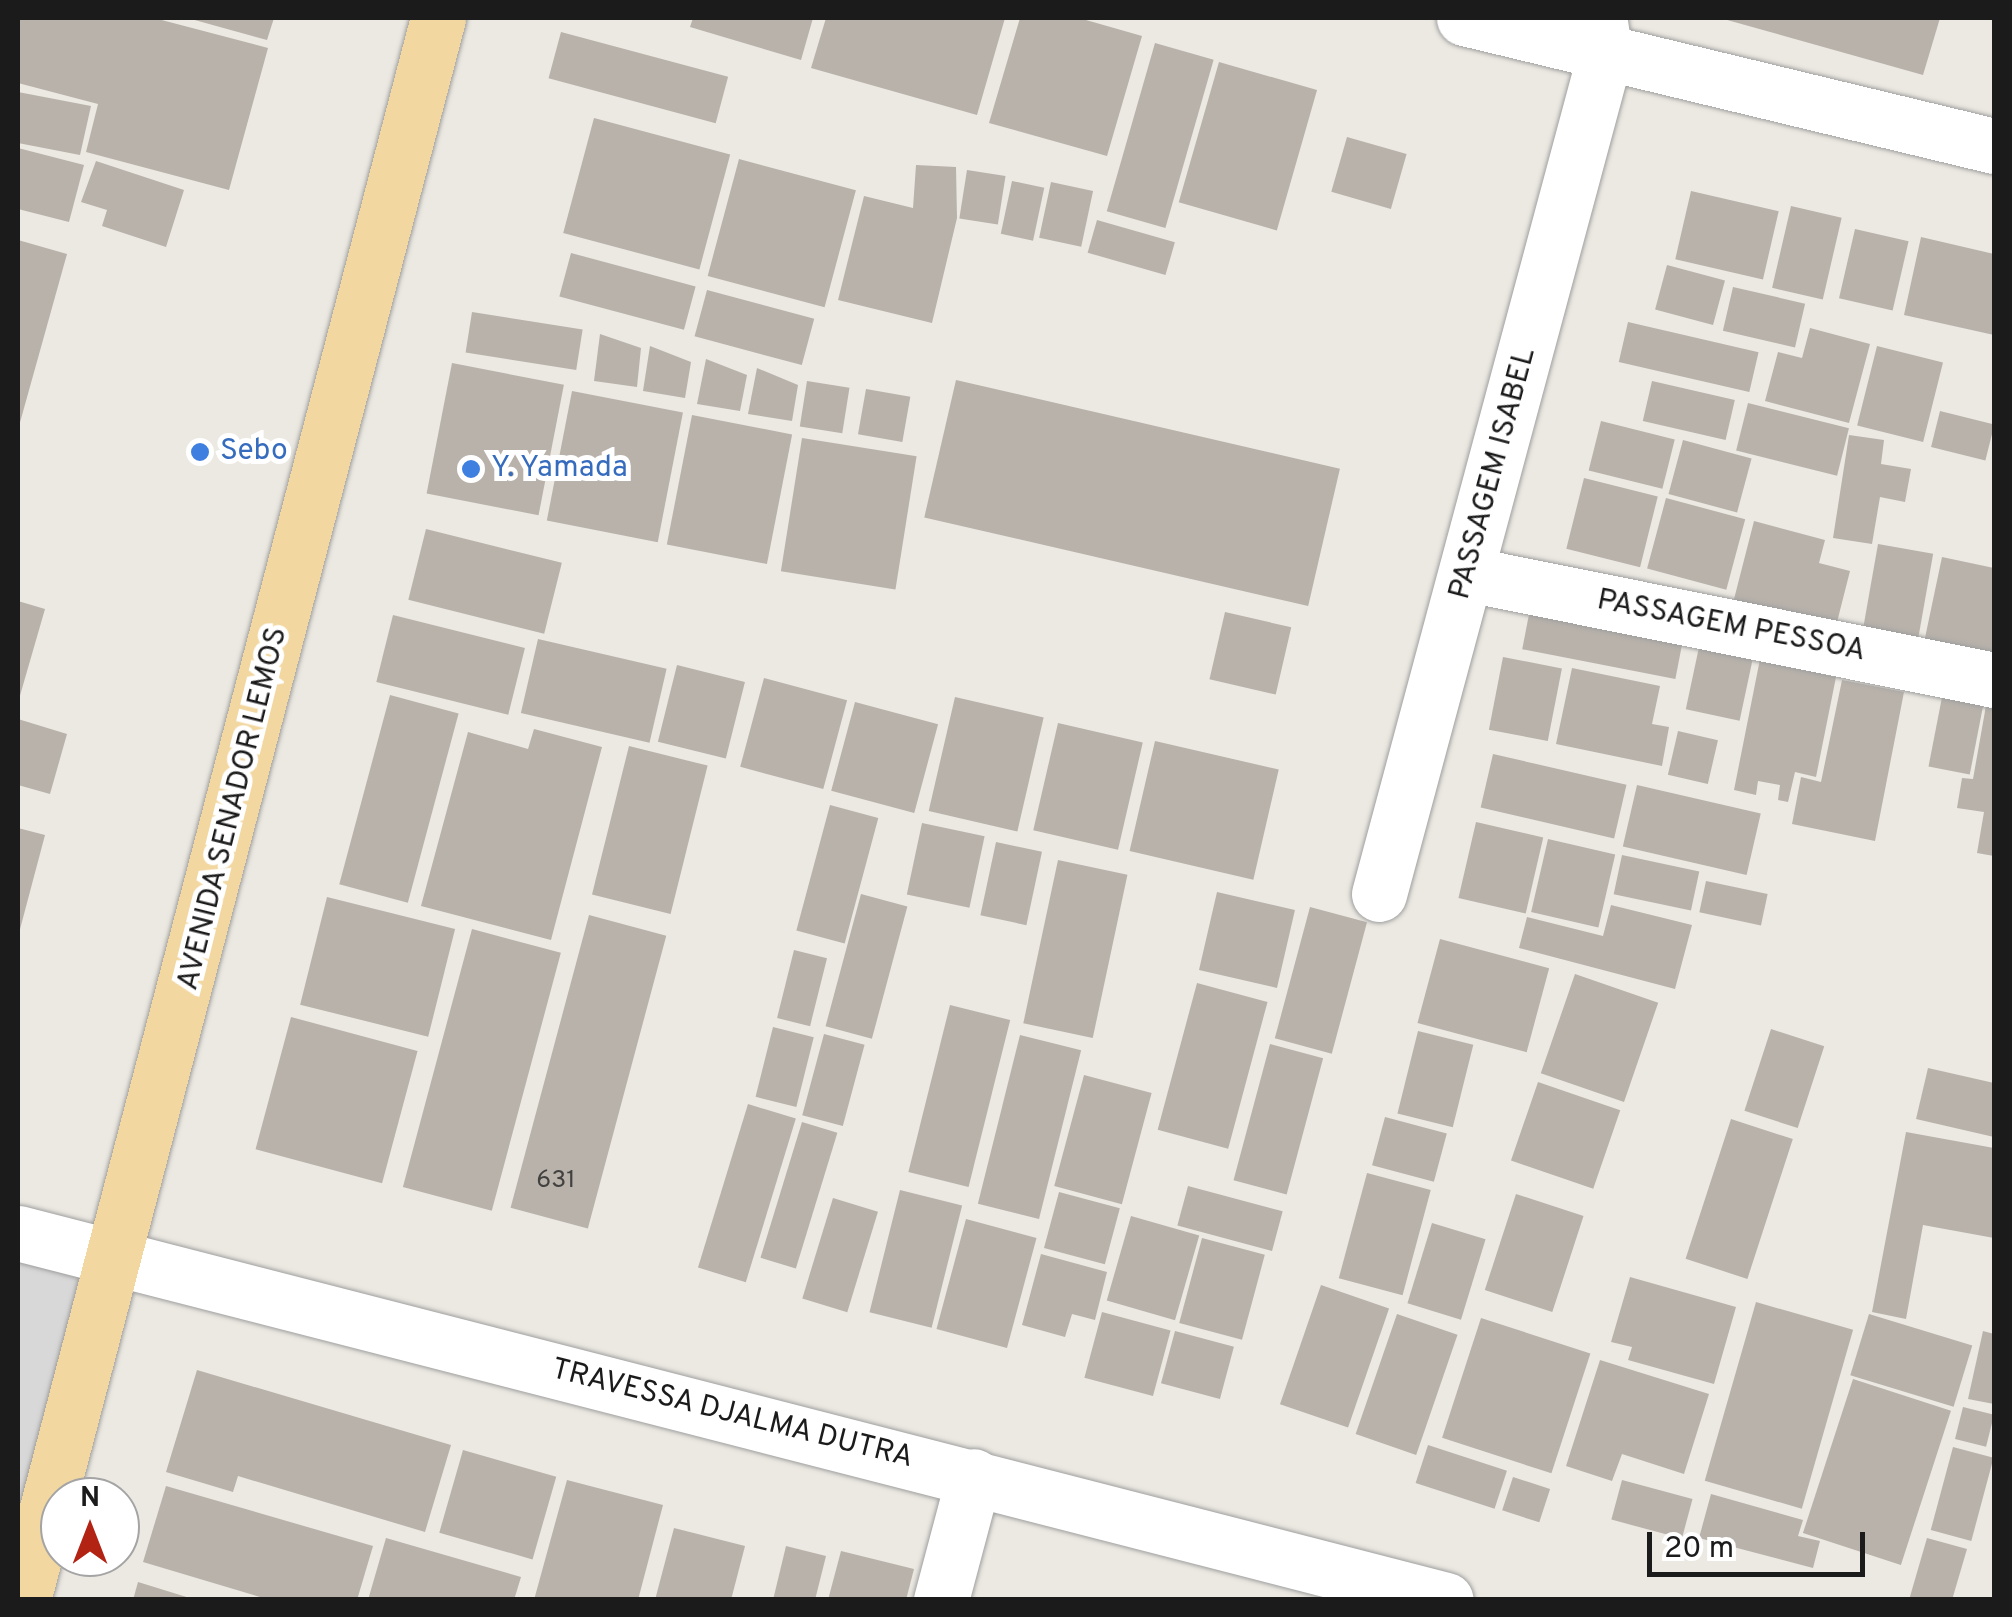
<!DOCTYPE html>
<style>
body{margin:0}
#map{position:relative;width:2012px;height:1617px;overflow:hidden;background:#ece9e2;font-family:Overpass,sans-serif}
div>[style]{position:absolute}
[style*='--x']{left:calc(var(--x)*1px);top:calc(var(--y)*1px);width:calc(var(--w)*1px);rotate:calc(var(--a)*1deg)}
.residential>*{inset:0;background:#d9d8d8}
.building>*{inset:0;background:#b8b2ab;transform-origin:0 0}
.roads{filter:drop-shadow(0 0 2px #9f9f9f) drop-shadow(0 0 2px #9f9f9f)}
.minor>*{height:55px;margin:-27.5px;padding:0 27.5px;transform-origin:27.5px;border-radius:27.5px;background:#fff}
.major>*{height:55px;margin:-27.5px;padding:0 27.5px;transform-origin:27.5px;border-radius:27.5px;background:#f2d7a1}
.dots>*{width:28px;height:28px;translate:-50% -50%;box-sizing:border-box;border:5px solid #fff;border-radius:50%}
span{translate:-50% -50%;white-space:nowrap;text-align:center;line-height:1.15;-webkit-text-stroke:10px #fff;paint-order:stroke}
.number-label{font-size:25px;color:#42413f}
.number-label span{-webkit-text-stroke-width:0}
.shop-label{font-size:30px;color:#366cbe}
.left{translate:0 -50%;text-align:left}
.street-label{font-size:30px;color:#1b1b1b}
.frame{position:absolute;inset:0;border:20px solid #1b1b1b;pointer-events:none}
.north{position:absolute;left:40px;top:1477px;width:100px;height:100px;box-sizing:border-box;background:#fff;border:2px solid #a4a4a4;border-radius:50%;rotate:0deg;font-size:28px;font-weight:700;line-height:40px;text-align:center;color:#1b1b1b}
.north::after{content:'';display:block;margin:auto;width:35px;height:45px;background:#b32314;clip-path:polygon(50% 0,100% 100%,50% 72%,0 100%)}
.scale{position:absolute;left:1647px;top:1532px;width:218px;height:45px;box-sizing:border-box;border:5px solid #1b1b1b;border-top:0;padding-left:12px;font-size:30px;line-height:35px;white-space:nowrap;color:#1b1b1b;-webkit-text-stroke:8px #fff;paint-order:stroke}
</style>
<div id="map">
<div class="residential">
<div style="clip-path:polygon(18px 1233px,118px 1260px,18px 1599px)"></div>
</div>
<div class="building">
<div style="clip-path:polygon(18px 18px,154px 18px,268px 48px,229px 190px,86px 152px,98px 104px,18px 83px)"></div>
<div style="clip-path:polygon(693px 18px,813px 18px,801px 60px,690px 27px)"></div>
<div style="clip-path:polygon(826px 18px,1005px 18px,977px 115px,811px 68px)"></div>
<div style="clip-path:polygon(1020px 18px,1079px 18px,1142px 36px,1107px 156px,989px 123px)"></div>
<div style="clip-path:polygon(1720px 18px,1940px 18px,1923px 75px)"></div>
<div style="clip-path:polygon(191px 19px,191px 18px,274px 18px,267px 40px)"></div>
<div style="left:561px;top:32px;width:173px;height:48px;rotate:15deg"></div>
<div style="left:1155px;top:43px;width:61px;height:175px;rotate:16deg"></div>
<div style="left:1219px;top:62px;width:102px;height:146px;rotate:16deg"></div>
<div style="clip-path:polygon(18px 92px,91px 106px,80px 155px,18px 143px)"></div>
<div style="left:594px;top:118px;width:141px;height:119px;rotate:15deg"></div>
<div style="left:1347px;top:137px;width:62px;height:57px;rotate:16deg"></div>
<div style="clip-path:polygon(18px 148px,84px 165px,69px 222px,18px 209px)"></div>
<div style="left:739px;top:159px;width:121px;height:121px;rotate:15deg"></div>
<div style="clip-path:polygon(96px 161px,184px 190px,166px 247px,102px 226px,107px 210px,81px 202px)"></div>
<div style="clip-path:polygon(916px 165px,956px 167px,957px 218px,932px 323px,838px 300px,864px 196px,913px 208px)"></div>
<div style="left:967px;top:170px;width:39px;height:49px;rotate:9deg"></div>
<div style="left:1012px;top:181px;width:33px;height:54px;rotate:12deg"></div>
<div style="left:1051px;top:182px;width:43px;height:57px;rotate:12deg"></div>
<div style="left:1691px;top:191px;width:90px;height:70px;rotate:13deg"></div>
<div style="left:1791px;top:206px;width:52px;height:84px;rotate:13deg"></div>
<div style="left:1097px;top:220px;width:81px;height:34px;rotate:16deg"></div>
<div style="left:1855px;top:229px;width:55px;height:71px;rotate:13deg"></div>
<div style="clip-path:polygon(1921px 237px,1994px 254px,1994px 335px,1904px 315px)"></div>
<div style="clip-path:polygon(18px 240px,67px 254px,19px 426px,18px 426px)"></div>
<div style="left:571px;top:253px;width:129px;height:45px;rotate:15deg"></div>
<div style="left:1667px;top:265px;width:60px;height:46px;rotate:15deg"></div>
<div style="left:1733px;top:287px;width:74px;height:45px;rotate:13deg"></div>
<div style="left:707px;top:290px;width:111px;height:48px;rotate:15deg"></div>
<div style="left:472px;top:312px;width:112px;height:41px;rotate:9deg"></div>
<div style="left:1628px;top:322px;width:134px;height:41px;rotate:13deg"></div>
<div style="clip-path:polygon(1810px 328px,1870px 344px,1849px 423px,1765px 401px,1778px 352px,1802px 358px)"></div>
<div style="clip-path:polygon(600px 334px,641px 348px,637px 387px,594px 381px)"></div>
<div style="clip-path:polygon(650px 346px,691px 362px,685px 398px,643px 391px)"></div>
<div style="left:1877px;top:346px;width:68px;height:82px;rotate:14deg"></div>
<div style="clip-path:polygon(706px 359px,747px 375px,740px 411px,697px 404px)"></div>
<div style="left:452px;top:363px;width:114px;height:133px;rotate:11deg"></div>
<div style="clip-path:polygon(757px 368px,798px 385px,792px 421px,748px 414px)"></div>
<div style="left:956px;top:380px;width:394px;height:141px;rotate:13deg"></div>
<div style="left:807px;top:381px;width:43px;height:46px;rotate:9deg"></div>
<div style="left:1652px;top:381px;width:85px;height:41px;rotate:13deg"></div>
<div style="left:866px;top:389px;width:45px;height:46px;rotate:10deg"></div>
<div style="left:572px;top:391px;width:113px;height:132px;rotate:11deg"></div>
<div style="left:1748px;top:403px;width:104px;height:49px;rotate:14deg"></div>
<div style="left:1940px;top:411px;width:56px;height:37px;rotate:14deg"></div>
<div style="left:692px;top:415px;width:102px;height:132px;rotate:11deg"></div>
<div style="left:1601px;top:421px;width:76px;height:51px;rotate:14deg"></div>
<div style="clip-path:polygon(1849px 435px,1884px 440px,1881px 464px,1911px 469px,1905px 502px,1880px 497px,1872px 544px,1833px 538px)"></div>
<div style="left:802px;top:438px;width:116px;height:135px;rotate:9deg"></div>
<div style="left:1683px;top:440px;width:71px;height:56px;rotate:15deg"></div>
<div style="left:1584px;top:478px;width:76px;height:73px;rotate:14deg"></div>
<div style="left:1666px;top:498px;width:82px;height:73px;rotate:15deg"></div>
<div style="clip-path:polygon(1754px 521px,1825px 540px,1819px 563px,1850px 571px,1835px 630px,1733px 603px)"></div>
<div style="left:426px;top:529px;width:140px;height:73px;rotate:14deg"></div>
<div style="left:1878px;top:544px;width:56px;height:99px;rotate:10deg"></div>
<div style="clip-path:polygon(1942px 557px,1994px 568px,1994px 671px,1921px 657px)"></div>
<div style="clip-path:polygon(18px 601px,45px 609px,19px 699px,18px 699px)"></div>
<div style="left:1531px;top:604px;width:156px;height:46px;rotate:11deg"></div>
<div style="left:1225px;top:612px;width:68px;height:69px;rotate:13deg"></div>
<div style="left:393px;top:615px;width:136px;height:69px;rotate:14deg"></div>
<div style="left:1702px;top:633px;width:55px;height:78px;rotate:12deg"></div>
<div style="left:538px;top:639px;width:132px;height:76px;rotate:13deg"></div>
<div style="clip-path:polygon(1763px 644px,1826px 657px,1822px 674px,1836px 677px,1816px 777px,1795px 772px,1788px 802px,1778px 800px,1780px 785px,1758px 781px,1756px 795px,1734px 790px)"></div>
<div style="left:1503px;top:657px;width:60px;height:74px;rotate:11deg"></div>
<div style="left:677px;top:665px;width:70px;height:79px;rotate:14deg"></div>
<div style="clip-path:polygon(1572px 668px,1660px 686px,1652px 724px,1669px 727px,1662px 766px,1556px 744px)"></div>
<div style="left:764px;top:678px;width:86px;height:92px;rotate:15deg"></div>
<div style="clip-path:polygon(1842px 680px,1904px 692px,1875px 841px,1792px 824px,1801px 777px,1821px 782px)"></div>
<div style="left:1943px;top:692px;width:42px;height:76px;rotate:11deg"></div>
<div style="left:390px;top:695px;width:71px;height:196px;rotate:15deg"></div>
<div style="left:955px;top:697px;width:91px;height:117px;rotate:13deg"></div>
<div style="clip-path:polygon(1987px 700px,1994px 701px,1994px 856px,1977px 853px,1984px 812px,1957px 808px,1962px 778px,1973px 779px)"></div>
<div style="left:855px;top:702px;width:86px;height:92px;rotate:15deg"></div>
<div style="clip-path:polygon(18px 719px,67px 734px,50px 794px,18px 785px)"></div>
<div style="left:1058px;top:723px;width:87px;height:110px;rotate:13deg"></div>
<div style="clip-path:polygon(534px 729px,602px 747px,551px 940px,421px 906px,468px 732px,528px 749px)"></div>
<div style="left:1678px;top:731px;width:41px;height:45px;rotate:13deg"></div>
<div style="left:1155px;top:741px;width:127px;height:113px;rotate:13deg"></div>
<div style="left:629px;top:746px;width:81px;height:153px;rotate:14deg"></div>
<div style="left:1493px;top:754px;width:137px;height:55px;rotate:13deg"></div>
<div style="left:1637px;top:785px;width:127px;height:63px;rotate:13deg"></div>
<div style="left:830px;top:805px;width:50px;height:130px;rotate:15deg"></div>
<div style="left:1476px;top:822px;width:69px;height:78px;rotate:13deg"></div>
<div style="left:922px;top:823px;width:64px;height:73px;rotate:12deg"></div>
<div style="clip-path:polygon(18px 828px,45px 835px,19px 933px,18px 933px)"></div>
<div style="left:1548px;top:839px;width:69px;height:75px;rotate:13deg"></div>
<div style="left:996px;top:842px;width:47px;height:75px;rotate:12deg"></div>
<div style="left:1622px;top:855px;width:79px;height:40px;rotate:12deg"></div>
<div style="left:1058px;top:860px;width:71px;height:167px;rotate:12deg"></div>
<div style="left:1706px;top:881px;width:63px;height:32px;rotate:12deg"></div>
<div style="left:1217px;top:892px;width:80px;height:80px;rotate:13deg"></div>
<div style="left:861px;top:894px;width:48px;height:137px;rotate:15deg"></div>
<div style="left:327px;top:897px;width:132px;height:111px;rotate:14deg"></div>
<div style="clip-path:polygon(1611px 905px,1692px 925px,1675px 989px,1519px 948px,1527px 917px,1603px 936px)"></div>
<div style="left:1310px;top:907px;width:59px;height:136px;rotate:15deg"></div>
<div style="left:589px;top:915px;width:80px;height:303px;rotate:15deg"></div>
<div style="left:472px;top:929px;width:92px;height:267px;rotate:15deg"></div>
<div style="left:1440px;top:939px;width:113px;height:87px;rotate:15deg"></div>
<div style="left:794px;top:950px;width:34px;height:70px;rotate:14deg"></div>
<div style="left:1575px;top:974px;width:88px;height:105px;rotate:19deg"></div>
<div style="left:1197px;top:983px;width:73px;height:152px;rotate:15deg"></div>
<div style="left:950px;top:1005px;width:62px;height:172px;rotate:14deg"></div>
<div style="left:291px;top:1017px;width:131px;height:137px;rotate:15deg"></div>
<div style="left:773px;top:1027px;width:42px;height:72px;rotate:14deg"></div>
<div style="left:1771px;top:1029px;width:56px;height:86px;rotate:18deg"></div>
<div style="left:1418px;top:1031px;width:57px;height:85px;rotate:14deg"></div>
<div style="left:824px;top:1034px;width:42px;height:84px;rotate:15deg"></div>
<div style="left:1020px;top:1035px;width:63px;height:174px;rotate:14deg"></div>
<div style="left:1270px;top:1044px;width:55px;height:141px;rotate:15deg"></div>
<div style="clip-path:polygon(1928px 1068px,1994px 1083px,1994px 1137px,1916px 1119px)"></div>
<div style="left:1084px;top:1075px;width:70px;height:115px;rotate:15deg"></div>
<div style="left:1538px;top:1082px;width:87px;height:83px;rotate:19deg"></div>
<div style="left:748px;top:1104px;width:50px;height:171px;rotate:17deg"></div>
<div style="left:1385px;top:1117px;width:64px;height:50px;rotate:15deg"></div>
<div style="left:1731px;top:1119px;width:65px;height:147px;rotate:18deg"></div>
<div style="left:802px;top:1122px;width:37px;height:142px;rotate:17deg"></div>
<div style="clip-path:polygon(1906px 1132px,1994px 1148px,1994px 1238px,1923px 1225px,1906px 1319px,1872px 1312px)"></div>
<div style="left:1367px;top:1173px;width:66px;height:109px;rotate:15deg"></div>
<div style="left:1188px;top:1186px;width:98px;height:41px;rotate:15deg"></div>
<div style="left:900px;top:1190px;width:64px;height:126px;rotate:14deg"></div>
<div style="left:1059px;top:1192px;width:63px;height:58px;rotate:15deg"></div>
<div style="left:1516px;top:1194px;width:71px;height:101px;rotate:18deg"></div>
<div style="left:833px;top:1198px;width:47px;height:105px;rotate:17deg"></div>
<div style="left:1131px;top:1216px;width:71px;height:88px;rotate:16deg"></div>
<div style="left:966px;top:1219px;width:73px;height:114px;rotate:15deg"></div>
<div style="left:1432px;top:1223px;width:56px;height:84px;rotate:17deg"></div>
<div style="left:1202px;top:1238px;width:65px;height:88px;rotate:15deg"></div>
<div style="clip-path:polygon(1041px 1254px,1107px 1272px,1095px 1320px,1072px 1314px,1065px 1337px,1022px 1325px)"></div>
<div style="clip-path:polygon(1630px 1277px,1736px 1307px,1714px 1384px,1628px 1360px,1632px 1347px,1611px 1342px)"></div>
<div style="left:1321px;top:1285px;width:72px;height:126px;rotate:19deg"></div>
<div style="left:1756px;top:1302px;width:101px;height:186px;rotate:16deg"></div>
<div style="left:1102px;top:1312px;width:71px;height:68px;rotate:15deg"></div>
<div style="left:1397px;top:1314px;width:64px;height:127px;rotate:19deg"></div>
<div style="left:1869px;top:1314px;width:108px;height:64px;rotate:17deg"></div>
<div style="left:1481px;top:1318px;width:115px;height:126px;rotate:18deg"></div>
<div style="left:1175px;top:1331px;width:61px;height:54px;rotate:15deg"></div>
<div style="clip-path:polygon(1983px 1331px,1994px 1334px,1994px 1404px,1968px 1399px)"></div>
<div style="clip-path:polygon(1600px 1360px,1709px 1394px,1684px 1474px,1622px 1454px,1612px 1481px,1566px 1466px)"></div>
<div style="clip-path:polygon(197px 1370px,451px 1445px,425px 1532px,238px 1476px,233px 1492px,166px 1472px)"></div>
<div style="left:1853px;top:1379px;width:103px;height:162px;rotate:18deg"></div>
<div style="left:1963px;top:1407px;width:32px;height:33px;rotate:14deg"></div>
<div style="left:1428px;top:1445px;width:83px;height:40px;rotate:18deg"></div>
<div style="left:1953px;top:1447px;width:42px;height:86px;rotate:15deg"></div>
<div style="left:463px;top:1450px;width:97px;height:86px;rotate:16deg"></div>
<div style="left:1513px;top:1477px;width:39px;height:35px;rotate:18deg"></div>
<div style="clip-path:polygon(567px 1480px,663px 1505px,638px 1600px,534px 1600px)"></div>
<div style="left:1622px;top:1480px;width:73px;height:41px;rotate:15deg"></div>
<div style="clip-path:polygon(166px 1486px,373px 1546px,357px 1600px,270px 1600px,143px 1562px)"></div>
<div style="clip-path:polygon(1711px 1494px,1803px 1520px,1798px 1536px,1820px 1541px,1813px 1568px,1699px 1538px)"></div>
<div style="clip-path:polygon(674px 1528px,745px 1546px,731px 1600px,655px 1600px)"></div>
<div style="clip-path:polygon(386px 1538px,521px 1577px,514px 1600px,368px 1600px)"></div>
<div style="clip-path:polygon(1927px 1538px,1967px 1549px,1952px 1600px,1909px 1600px)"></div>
<div style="clip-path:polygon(786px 1546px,826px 1556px,815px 1600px,773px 1600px)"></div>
<div style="clip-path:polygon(841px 1551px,914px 1569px,906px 1600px,828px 1600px)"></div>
<div style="clip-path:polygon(138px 1582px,193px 1599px,193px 1600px,133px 1600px)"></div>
</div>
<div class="roads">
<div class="minor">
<div style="--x:1464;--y:18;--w:545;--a:13.58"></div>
<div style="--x:1468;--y:574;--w:537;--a:11.39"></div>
<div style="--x:1379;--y:894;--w:870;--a:-74.94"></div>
<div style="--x:1605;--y:54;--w:36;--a:-99"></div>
<div style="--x:18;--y:1233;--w:1474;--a:14.41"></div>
<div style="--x:941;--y:1600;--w:128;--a:-75.1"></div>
</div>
<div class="major">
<div style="--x:23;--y:1600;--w:1636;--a:-75.3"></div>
</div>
</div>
<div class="dots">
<div style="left:200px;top:452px;background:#3f7fe0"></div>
<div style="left:471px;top:469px;background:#3f7fe0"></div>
</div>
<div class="number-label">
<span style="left:556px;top:1181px">631</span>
</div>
<div class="shop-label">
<span class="left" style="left:220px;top:452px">Sebo</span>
<span class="left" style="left:491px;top:469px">Y. Yamada</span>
</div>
<div class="street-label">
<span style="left:1494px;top:474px;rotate:-75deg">PASSAGEM ISABEL</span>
<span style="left:1731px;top:627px;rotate:11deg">PASSAGEM PESSOA</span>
<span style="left:234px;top:809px;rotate:-76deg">AVENIDA SENADOR LEMOS</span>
<span style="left:732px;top:1415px;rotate:14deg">TRAVESSA DJALMA DUTRA</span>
</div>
<div class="frame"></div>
<div class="north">N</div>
<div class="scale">20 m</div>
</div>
